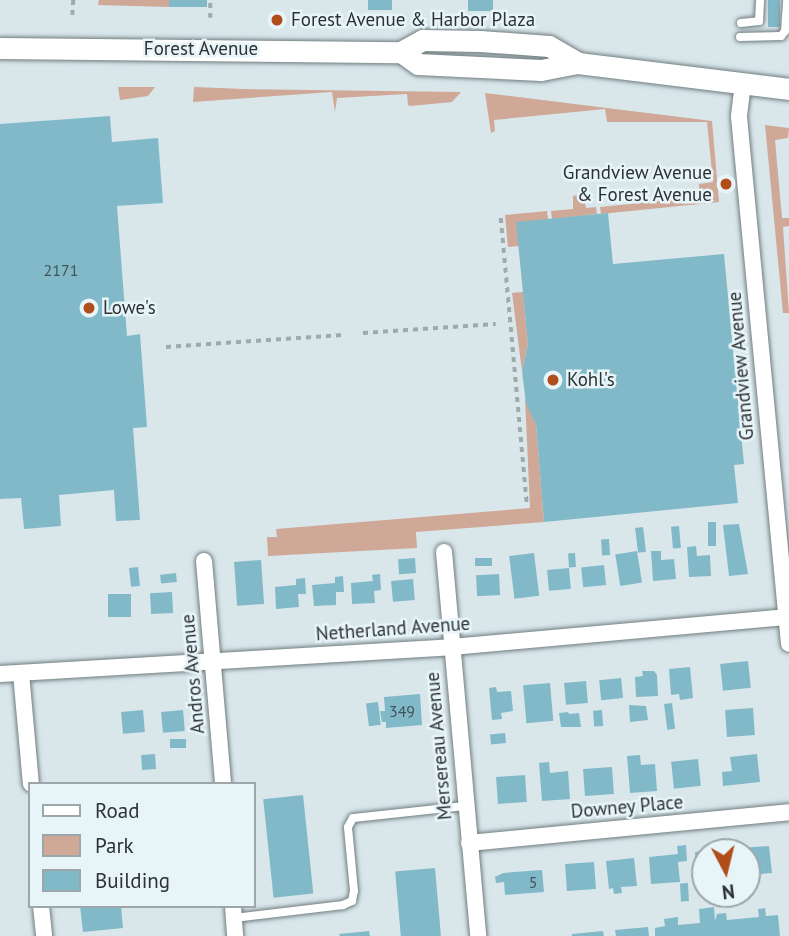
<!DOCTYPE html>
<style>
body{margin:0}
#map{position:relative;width:789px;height:936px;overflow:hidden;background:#d9e7eb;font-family:"PT Sans",sans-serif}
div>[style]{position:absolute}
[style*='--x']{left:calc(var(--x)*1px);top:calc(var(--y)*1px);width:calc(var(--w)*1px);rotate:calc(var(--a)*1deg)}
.green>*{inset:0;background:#cfa898}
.building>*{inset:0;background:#82b9c8;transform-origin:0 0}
.path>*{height:3.5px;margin-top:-1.75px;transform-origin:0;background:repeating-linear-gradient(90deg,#9faaad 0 5px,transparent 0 10px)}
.roads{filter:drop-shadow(0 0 2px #717d80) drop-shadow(0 0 2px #717d80)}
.lane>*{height:8px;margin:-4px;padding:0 4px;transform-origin:4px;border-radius:4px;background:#fff}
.street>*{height:16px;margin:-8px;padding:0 8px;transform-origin:8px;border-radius:8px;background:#fff}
.secondary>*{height:21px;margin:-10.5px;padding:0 10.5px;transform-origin:10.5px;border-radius:10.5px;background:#fff}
.dots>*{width:19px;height:19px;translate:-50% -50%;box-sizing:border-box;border:4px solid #e7f4f8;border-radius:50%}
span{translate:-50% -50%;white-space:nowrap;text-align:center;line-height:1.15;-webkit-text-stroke:5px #e7f4f8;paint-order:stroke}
.number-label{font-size:16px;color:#425458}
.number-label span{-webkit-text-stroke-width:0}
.poi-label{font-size:19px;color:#2d3233}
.left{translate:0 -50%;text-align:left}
.right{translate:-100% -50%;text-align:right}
.street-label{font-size:19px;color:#2d3233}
.legend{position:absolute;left:28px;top:782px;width:228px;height:126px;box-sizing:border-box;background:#e7f4f8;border:2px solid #9da6a9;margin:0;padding:9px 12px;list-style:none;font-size:21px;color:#2d3233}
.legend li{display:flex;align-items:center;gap:14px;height:35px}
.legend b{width:35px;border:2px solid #9da6a9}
.north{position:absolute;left:691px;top:838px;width:70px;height:70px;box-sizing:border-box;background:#e7f4f8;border:2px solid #9da6a9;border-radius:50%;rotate:173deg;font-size:19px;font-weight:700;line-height:28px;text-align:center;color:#2d3233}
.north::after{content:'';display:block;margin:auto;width:24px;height:32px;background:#b14d1a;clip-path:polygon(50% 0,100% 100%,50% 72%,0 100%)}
</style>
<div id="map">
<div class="green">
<div style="clip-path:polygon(99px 0,169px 0,169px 7px,98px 5px)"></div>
<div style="clip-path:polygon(118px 87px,155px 87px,148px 96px,120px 100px)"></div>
<div style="clip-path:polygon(194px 87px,244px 89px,461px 92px,452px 102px,411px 106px,408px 105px,407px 94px,337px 98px,335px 112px,332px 92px,193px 102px)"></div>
<div style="clip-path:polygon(485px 93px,712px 121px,719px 202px,601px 214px,600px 207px,699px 197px,699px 184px,713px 182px,707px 122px,607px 122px,605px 109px,494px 120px,495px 131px,491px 133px)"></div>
<div style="clip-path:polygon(765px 125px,789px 128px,788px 138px,775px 140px,782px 218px,789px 218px,789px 226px,783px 227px,789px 313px,783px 313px)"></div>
<div style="clip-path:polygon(583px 194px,586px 208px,596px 207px,597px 214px,552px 219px,551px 211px,573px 209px,573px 196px)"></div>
<div style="clip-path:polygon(547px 211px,548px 219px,519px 246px,508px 247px,505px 215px)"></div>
<div style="clip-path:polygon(523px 292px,528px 344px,522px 371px,512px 293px)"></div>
<div style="clip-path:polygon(525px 398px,536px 424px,544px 522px,416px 532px,417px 548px,268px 556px,267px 537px,277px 537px,276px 529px,530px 508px)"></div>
</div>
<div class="building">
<div style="left:169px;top:0;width:38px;height:7px"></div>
<div style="left:368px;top:0;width:24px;height:10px"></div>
<div style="left:468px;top:0;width:25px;height:11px"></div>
<div style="left:768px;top:0;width:12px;height:27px"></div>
<div style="clip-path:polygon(110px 116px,112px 142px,158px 138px,163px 203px,117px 206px,127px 336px,140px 334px,147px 427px,133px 428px,140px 520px,116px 521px,114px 490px,59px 495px,61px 526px,24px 529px,21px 498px,0 499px,0 124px)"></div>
<div style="clip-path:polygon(608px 213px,613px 264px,724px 254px,744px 464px,734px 465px,738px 503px,544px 522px,536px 424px,526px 404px,522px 371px,528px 344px,516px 222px)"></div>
<div style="left:708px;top:522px;width:8px;height:24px"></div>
<div style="clip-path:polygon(739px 524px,748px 574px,729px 576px,723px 525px)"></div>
<div style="left:679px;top:526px;width:22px;height:8px;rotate:85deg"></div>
<div style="left:643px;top:527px;width:25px;height:8px;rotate:83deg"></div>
<div style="left:609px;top:539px;width:16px;height:8px;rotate:86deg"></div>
<div style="clip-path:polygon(696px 546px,697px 556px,710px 555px,711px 576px,689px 577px,687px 547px)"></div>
<div style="left:637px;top:551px;width:32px;height:22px;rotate:81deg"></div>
<div style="clip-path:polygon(651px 551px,661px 551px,661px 560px,674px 559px,676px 579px,653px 581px)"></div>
<div style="left:534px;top:553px;width:43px;height:25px;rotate:83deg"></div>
<div style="left:575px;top:553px;width:14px;height:7px;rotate:86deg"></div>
<div style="left:415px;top:558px;width:15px;height:17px;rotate:86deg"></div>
<div style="left:492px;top:558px;width:8px;height:17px;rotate:90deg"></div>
<div style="left:261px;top:560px;width:44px;height:27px;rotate:86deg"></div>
<div style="left:604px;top:565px;width:20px;height:23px;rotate:84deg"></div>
<div style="left:138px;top:567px;width:19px;height:9px;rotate:84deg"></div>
<div style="left:569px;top:568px;width:21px;height:22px;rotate:85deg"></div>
<div style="left:176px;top:573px;width:9px;height:16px;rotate:84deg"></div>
<div style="clip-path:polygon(380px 574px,381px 590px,374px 591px,375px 603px,352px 604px,351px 583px,373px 581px,372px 575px)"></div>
<div style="left:499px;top:574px;width:21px;height:23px;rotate:87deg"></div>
<div style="clip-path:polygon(343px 576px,344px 592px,336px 592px,336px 605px,314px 606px,312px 585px,335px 583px,335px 577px)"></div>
<div style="clip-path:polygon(305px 578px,306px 594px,298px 594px,299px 607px,276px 609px,275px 587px,296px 585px,296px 579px)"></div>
<div style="left:413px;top:579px;width:21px;height:22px;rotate:85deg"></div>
<div style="left:172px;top:592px;width:21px;height:22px;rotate:87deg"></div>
<div style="left:108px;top:594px;width:23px;height:23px"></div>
<div style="left:748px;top:661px;width:27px;height:28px;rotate:84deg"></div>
<div style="clip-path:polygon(690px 667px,693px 698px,680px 700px,679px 694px,671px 695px,669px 669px)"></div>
<div style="clip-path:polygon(642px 671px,654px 671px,657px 675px,658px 696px,636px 697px,635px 677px,643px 676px)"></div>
<div style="left:621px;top:678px;width:20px;height:22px;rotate:84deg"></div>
<div style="left:586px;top:681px;width:22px;height:22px;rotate:85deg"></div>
<div style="left:550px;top:683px;width:38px;height:27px;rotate:85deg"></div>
<div style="clip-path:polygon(496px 687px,497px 692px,511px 691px,513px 711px,501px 713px,502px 719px,492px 720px,489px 688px)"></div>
<div style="clip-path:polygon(420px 694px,422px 725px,386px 728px,386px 722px,382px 722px,380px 711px,385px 711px,384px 697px)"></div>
<div style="left:378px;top:702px;width:23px;height:12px;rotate:83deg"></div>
<div style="left:672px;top:703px;width:26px;height:8px;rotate:83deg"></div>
<div style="clip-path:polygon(629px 705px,646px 706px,648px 720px,630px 722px)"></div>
<div style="left:753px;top:708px;width:27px;height:28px;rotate:86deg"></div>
<div style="left:143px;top:710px;width:22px;height:22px;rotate:85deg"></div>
<div style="left:183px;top:710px;width:21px;height:22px;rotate:85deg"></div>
<div style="left:602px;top:710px;width:16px;height:9px;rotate:86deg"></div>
<div style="clip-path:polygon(568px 712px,569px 714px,579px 713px,581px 727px,561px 727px,559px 713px)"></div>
<div style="left:505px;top:733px;width:10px;height:15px;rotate:84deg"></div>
<div style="left:186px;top:739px;width:9px;height:16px;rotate:90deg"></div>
<div style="left:155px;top:754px;width:15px;height:14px;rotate:86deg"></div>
<div style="clip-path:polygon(757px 754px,760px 782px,723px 786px,722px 772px,732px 771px,730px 757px)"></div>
<div style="clip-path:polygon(640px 755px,641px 765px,655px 764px,657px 791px,630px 793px,627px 756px)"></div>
<div style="left:698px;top:759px;width:27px;height:27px;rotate:84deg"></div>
<div style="clip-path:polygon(549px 762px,550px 773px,568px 771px,570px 799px,542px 801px,539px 763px)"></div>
<div style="left:612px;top:767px;width:27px;height:29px;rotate:86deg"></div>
<div style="left:525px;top:775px;width:27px;height:29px;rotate:86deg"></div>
<div style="left:303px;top:795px;width:99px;height:40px;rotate:84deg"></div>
<div style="clip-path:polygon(686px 845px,687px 861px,678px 862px,680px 882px,651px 884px,649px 857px,678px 854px,677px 846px)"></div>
<div style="clip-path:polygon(769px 846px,772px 873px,747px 875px,747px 852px,741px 852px,741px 848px)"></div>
<div style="clip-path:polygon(705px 851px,705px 879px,697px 880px,695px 852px)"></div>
<div style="clip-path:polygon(634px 858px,637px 886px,621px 887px,622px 893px,614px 894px,613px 888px,609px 889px,606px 861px)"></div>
<div style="left:594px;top:862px;width:27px;height:29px;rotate:86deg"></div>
<div style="left:435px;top:868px;width:68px;height:40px;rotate:85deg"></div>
<div style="clip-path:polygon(542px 870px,544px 892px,505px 895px,504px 882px,496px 883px,495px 877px,503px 873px)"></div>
<div style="left:688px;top:883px;width:18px;height:8px;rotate:87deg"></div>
<div style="clip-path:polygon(80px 906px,121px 906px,123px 928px,83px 932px)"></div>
<div style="clip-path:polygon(714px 907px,715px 921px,717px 914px,726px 913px,727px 920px,759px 917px,758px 909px,765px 908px,766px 916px,778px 915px,780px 936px,655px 936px,655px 928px,665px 926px,664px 919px,678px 917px,678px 925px,700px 923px,699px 909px)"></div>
<div style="clip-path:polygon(648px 927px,649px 936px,616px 936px,615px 930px)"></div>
<div style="clip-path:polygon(369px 931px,370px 936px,340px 936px,339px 934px)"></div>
<div style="clip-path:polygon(603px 931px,604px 936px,572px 936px,572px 934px)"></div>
</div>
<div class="path">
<div style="--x:72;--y:15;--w:15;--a:-86"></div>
<div style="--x:210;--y:18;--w:18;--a:-90"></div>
<div style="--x:501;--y:218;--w:288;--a:84.8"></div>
<div style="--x:363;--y:333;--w:133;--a:-3.9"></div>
<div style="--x:166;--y:347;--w:177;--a:-3.9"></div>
</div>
<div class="roads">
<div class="lane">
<div style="--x:741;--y:23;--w:18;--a:-6"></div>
<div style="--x:759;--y:21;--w:21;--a:-87"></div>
<div style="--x:740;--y:37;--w:41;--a:-1.4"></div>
<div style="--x:781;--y:36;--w:6;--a:-51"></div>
<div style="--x:785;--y:31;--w:31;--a:-86"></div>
<div style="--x:234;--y:918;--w:110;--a:-6.8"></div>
<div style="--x:343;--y:905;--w:10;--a:-24"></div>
<div style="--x:352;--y:901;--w:10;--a:-79"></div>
<div style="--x:354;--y:891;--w:64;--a:-95.4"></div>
<div style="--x:348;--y:827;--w:10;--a:-61"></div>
<div style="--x:353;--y:818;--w:113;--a:-6.1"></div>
</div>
<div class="street">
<div style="--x:743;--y:83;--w:34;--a:97"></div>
<div style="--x:739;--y:117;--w:529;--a:84.58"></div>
<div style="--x:444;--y:552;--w:386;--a:84.9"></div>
<div style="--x:204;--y:561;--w:224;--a:85.1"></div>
<div style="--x:21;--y:673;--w:111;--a:84.9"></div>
<div style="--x:0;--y:674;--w:452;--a:-3.4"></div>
<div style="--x:451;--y:647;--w:339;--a:-5.1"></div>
<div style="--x:469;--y:843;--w:321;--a:-5.5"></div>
<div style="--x:41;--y:906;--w:30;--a:84"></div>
<div style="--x:233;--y:906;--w:30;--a:86"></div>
</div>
<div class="secondary">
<div style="--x:0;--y:48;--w:401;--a:0.6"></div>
<div style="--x:401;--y:52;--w:25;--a:-29"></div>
<div style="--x:423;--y:40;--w:57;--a:1"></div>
<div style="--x:480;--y:41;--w:69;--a:4.1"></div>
<div style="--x:549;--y:46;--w:34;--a:30"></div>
<div style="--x:401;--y:52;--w:21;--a:35"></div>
<div style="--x:418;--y:64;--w:123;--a:2.8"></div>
<div style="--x:541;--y:70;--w:38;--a:-11"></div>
<div style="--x:578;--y:63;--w:213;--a:7"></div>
</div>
</div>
<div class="dots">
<div style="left:277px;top:20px;background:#b14d1a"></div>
<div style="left:726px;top:184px;background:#b14d1a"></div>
<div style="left:89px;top:308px;background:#b14d1a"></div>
<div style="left:553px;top:380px;background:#b14d1a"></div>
</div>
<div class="number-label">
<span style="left:61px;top:270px">2171</span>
<span style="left:402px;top:711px">349</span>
<span style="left:533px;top:882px">5</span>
</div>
<div class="poi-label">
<span class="left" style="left:291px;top:20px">Forest Avenue &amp; Harbor Plaza</span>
<span class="right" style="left:712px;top:184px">Grandview Avenue<br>&amp; Forest Avenue</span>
<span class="left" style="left:103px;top:308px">Lowe's</span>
<span class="left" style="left:567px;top:380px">Kohl's</span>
</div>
<div class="street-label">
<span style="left:201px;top:49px">Forest Avenue</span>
<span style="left:741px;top:366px;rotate:-95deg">Grandview Avenue</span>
<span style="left:393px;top:629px;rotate:-4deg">Netherland Avenue</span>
<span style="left:193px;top:674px;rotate:-95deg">Andros Avenue</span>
<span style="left:439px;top:746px;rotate:-95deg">Mersereau Avenue</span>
<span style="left:627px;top:807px;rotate:-5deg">Downey Place</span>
</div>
<ul class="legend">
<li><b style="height:9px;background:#fff"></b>Road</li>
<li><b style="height:19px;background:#cfa898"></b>Park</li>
<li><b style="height:19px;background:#82b9c8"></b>Building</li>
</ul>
<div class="north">N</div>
</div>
